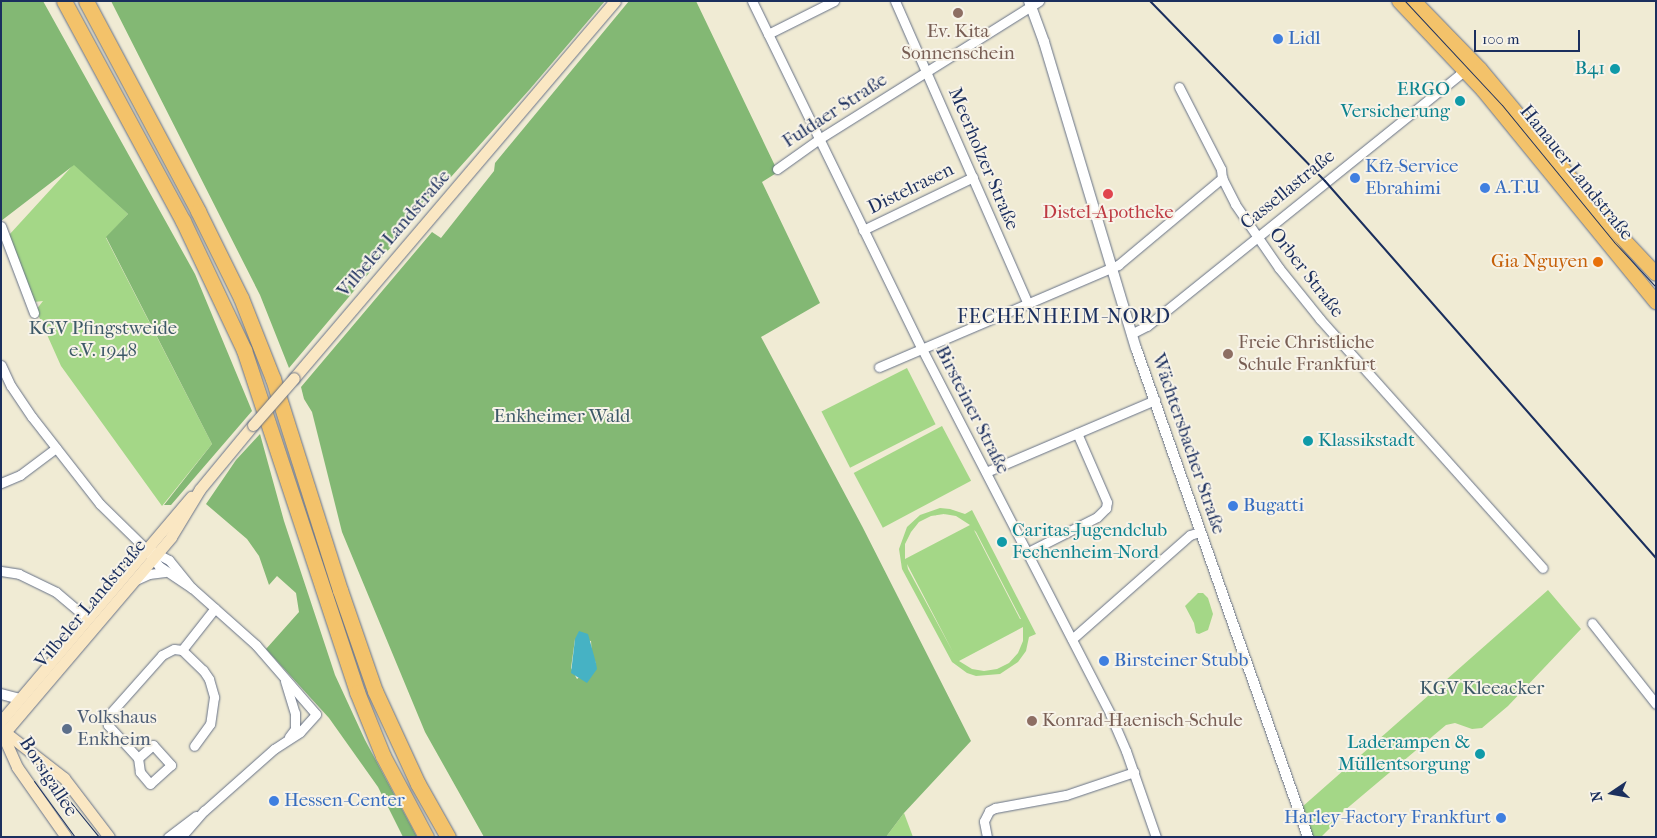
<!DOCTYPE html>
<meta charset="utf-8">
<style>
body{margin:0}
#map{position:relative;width:1657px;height:838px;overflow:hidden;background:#f0ebd4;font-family:"IM FELL French Canon",serif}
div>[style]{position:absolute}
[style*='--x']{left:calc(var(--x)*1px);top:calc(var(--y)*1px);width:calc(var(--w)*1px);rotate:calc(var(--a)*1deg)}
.green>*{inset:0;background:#a4d787;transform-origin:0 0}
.forest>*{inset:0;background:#83b874}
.water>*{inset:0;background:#46b2c4}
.roads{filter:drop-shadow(0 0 1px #667187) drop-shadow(0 0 1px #667187)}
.minor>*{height:9px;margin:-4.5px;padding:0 4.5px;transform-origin:4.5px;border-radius:4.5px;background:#fff}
.tertiary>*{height:10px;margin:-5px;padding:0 5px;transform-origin:5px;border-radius:5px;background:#fff}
.secondary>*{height:11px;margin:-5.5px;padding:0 5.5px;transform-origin:5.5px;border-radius:5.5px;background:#fae7c3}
.primary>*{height:14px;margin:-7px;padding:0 7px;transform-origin:7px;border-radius:7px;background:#f3c26a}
.motorway>*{height:15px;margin:-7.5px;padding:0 7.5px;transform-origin:7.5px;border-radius:7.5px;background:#f3c26a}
.tram>*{height:1px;margin:-0.5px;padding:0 0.5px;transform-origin:0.5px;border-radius:0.5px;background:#1b2f5e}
.rail>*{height:2px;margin:-1px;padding:0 1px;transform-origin:1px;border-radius:1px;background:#1b2f5e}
.bridges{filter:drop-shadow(0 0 1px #667187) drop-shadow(0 0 1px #667187)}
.secondary-bridge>*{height:11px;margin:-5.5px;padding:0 5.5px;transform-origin:5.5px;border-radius:5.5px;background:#fae7c3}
.dots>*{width:14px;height:14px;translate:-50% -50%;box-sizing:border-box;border:2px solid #f7f3e8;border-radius:50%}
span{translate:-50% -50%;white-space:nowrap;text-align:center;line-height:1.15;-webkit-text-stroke:4px #f7f3e8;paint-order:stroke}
.education-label{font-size:19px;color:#785e54}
.left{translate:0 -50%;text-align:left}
.shop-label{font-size:19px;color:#366cbe}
.right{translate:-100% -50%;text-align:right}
.culture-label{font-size:19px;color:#0d838f}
.street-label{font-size:19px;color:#1b2f5e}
.health-label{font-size:19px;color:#be3a42}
.food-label{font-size:19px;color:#c56008}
.park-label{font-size:19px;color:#3d5968}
.service-label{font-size:19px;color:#4e5e75}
.neighbourhood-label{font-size:20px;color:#1b2f5e;letter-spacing:1px}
.frame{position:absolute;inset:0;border:2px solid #1b2f5e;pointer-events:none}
.north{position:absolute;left:1587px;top:768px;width:50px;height:50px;-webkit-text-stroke:4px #f7f3e8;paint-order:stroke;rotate:258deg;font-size:14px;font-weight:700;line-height:20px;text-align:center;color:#1b2f5e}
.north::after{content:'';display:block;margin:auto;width:18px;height:22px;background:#1b2f5e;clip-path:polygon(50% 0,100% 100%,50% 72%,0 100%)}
.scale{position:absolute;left:1474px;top:30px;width:106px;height:22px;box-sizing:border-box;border:2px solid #1b2f5e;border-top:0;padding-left:6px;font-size:15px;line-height:18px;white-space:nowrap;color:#1b2f5e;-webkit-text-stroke:4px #f7f3e8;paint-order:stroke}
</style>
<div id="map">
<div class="green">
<div style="clip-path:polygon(74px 164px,128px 214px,106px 238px,212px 444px,162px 506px,61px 366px,36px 310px,43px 301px,34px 302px,9px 235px)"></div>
<div style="left:907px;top:368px;width:63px;height:96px;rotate:63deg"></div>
<div style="left:942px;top:426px;width:62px;height:100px;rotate:62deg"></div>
<div style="clip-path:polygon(evenodd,940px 508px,950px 509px,965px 514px,972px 510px,1036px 634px,1029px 637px,1026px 651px,1018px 662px,1000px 674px,976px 676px,967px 673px,952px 662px,902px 569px,899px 549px,907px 527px,920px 515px,940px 508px,944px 514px,956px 516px,970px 525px,905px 559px,905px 544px,911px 532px,919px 522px,931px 516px,944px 514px,940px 508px,974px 530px,976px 532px,1021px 619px,1020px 619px,974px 530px,940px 508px,907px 564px,954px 654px,908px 569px,907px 564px,940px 508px,1023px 627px,1023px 641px,1018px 653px,1009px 663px,997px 669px,984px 671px,972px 669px,959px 661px,1023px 627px)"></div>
<div style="clip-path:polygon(1548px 590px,1581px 629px,1508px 706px,1482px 728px,1472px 729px,1455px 723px,1446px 725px,1332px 821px,1334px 824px,1321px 837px,1313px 837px,1302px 807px)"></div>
<div style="clip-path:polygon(1198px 593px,1203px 593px,1208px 598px,1213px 614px,1208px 630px,1199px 634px,1196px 633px,1194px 623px,1185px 606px)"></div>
<div style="clip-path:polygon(904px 813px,913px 837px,886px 837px)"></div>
</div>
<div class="forest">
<div style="clip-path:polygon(1px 1px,43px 1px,195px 274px,252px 411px,171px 505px,164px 505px,212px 444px,106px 237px,128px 214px,74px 165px,1px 221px)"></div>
<div style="clip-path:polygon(111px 1px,605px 1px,530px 89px,433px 197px,289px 368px,260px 295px)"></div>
<div style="clip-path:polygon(evenodd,629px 1px,696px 1px,778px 172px,762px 182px,820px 303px,761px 337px,862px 526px,971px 741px,904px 813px,886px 837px,484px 837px,425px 732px,342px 532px,312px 412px,304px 399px,301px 387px,432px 232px,441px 238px,494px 171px,495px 163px,629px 1px,575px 639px,591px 641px,592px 656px,596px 663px,577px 679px,571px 668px,575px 639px)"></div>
<div style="clip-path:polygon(260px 434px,284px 521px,335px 675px,365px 740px,417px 837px,403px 837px,378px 787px,329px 718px,266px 649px,299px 612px,296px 593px,277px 576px,269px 585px,259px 556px,247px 539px,206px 504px,236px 460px)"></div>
</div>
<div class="water">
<div style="clip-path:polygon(579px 631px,588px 634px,596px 663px,597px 669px,587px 683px,571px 673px,575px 639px)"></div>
</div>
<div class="roads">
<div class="minor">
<div style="--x:752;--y:1;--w:387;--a:64"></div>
<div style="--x:922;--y:349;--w:411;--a:62.7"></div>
<div style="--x:1110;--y:714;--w:40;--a:66.6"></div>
<div style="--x:1126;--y:751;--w:91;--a:70.8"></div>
<div style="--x:895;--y:1;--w:331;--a:66.3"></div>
<div style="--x:768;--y:34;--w:74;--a:-26.6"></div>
<div style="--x:1179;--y:87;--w:92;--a:62.9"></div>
<div style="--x:1221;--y:169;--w:9;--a:84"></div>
<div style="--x:1222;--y:178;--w:29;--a:63"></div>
<div style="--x:1235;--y:204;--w:78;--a:55.5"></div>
<div style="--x:1279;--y:268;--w:65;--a:51.2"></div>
<div style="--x:1320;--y:319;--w:334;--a:48.2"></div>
<div style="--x:777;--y:169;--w:52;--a:-35.5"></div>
<div style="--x:819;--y:139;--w:260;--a:-32.1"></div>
<div style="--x:1;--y:226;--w:93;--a:69.2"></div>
<div style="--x:863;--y:230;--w:122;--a:-25.7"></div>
<div style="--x:1131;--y:334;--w:18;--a:-27"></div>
<div style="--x:1147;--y:326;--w:402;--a:-38.8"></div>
<div style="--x:1460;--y:74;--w:11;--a:-56"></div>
<div style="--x:1;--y:365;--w:23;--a:65"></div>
<div style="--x:11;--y:386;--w:37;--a:56"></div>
<div style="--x:32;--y:417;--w:110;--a:52"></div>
<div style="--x:100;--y:504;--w:64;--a:44.4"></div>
<div style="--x:146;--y:549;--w:21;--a:53"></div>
<div style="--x:159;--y:566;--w:40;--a:34"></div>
<div style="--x:879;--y:367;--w:260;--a:-23.1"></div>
<div style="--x:1118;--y:265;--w:136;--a:-39.9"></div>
<div style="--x:986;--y:472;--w:184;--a:-23.1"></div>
<div style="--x:1;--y:483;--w:21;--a:-23"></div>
<div style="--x:20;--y:475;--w:45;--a:-36.9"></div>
<div style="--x:152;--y:551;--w:19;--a:28"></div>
<div style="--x:169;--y:560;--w:36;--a:51"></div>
<div style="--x:192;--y:588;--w:86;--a:41.7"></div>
<div style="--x:256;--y:645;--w:91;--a:49"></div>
<div style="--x:1028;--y:552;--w:77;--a:-26.9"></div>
<div style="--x:1097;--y:517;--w:13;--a:-45"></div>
<div style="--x:1106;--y:508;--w:6;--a:-81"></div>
<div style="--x:1107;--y:502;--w:75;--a:-113.5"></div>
<div style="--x:1;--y:571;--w:18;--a:9"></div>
<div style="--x:19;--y:574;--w:41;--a:25.9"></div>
<div style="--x:56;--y:592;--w:42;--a:40.2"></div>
<div style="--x:136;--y:580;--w:14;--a:-25"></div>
<div style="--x:149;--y:574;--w:16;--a:-7"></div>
<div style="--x:1592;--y:623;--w:103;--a:51.7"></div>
<div style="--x:1072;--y:639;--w:157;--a:-41.4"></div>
<div style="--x:1190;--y:535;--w:9;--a:-18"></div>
<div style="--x:182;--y:650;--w:29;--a:44"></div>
<div style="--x:203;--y:670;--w:11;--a:56"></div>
<div style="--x:209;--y:679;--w:19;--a:74"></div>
<div style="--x:214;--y:697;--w:27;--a:98"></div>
<div style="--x:210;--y:724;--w:27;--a:126"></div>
<div style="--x:285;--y:681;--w:34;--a:73"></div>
<div style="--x:295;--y:713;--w:16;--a:90"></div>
<div style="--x:295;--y:729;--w:10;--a:127"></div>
<div style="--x:138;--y:758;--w:20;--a:-41"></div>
<div style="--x:153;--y:745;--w:27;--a:48"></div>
<div style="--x:171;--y:765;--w:28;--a:138"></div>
<div style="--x:150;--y:784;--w:16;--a:-130"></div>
<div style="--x:140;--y:772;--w:14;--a:-98"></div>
<div style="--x:138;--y:758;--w:45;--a:-132.3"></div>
<div style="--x:108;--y:725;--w:8;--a:-97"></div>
<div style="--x:107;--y:717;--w:83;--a:-48.4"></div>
<div style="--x:162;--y:655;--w:13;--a:-27"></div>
<div style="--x:174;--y:649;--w:8;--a:7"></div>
<div style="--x:182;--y:650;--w:53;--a:-51.8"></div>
<div style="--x:168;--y:837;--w:35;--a:-37"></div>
<div style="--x:181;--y:837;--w:35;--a:-49"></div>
<div style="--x:204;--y:811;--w:94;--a:-41.5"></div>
<div style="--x:274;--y:749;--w:31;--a:-33"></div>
<div style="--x:300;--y:732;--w:24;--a:-48"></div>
<div style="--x:987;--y:837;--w:16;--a:-101"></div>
<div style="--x:984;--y:821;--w:11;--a:-63"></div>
<div style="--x:989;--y:811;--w:7;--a:-27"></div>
<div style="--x:995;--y:808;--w:72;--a:-10.4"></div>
<div style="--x:1066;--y:795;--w:72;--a:-18.7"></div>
</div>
<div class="tertiary">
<div style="--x:1029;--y:1;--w:44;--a:69.9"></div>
<div style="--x:1044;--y:42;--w:320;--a:73.3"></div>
<div style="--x:1136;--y:348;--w:518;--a:70.62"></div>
<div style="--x:1;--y:694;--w:20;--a:15"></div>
</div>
<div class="secondary">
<div style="--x:294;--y:378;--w:495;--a:-49.6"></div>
<div style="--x:1;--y:721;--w:294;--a:-49.7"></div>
<div style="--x:1;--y:729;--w:80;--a:37.9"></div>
<div style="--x:64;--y:778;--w:74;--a:52.7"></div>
<div style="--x:1;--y:731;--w:39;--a:66"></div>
<div style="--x:17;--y:767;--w:85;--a:55"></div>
<div style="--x:1;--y:737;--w:262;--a:-49.6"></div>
<div style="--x:171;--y:537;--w:56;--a:-58.9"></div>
<div style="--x:200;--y:489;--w:83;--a:-50.4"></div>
</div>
<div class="primary">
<div style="--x:1399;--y:1;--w:122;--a:46.7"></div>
<div style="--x:1483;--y:90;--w:274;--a:50.8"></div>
<div style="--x:1414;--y:1;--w:95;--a:45.9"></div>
<div style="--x:1480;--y:69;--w:203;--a:50.2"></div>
<div style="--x:1610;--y:225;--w:67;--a:46.8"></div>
</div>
<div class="motorway">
<div style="--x:64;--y:1;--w:250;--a:61.6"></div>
<div style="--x:183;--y:221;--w:143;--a:64.7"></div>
<div style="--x:244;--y:350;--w:360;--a:71.7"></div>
<div style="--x:357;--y:692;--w:69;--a:67.9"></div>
<div style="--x:383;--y:756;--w:92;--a:62"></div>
<div style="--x:86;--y:1;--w:238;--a:61.9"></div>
<div style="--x:198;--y:211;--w:97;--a:63.7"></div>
<div style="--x:241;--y:298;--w:87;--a:68.4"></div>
<div style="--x:273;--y:379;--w:221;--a:72.4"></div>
<div style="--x:340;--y:590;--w:107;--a:70.9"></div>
<div style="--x:375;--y:691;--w:102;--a:65.2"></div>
<div style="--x:418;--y:784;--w:61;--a:60.5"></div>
</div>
</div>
<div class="tram">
<div style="--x:1405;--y:1;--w:142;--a:47"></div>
<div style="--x:1502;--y:105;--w:177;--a:50.7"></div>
<div style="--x:1614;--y:242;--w:62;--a:47"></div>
<div style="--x:47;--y:773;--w:82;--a:50.9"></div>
<div style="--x:34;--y:781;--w:69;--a:53.8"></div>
</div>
<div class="rail">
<div style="--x:1150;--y:1;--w:251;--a:45.8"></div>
<div style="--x:1325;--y:181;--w:502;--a:48.72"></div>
</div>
<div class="bridges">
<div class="secondary-bridge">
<div style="--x:253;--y:425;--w:62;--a:-48.9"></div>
</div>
</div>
<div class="dots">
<div style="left:958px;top:13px;background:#8d6e63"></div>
<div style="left:1278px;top:39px;background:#3f7fe0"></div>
<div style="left:1615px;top:69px;background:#0f9aa8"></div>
<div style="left:1460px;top:101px;background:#0f9aa8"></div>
<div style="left:1355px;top:178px;background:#3f7fe0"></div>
<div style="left:1485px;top:188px;background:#3f7fe0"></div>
<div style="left:1108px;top:194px;background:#e0444e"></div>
<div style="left:1598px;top:262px;background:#e8710a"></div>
<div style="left:1228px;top:354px;background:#8d6e63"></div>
<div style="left:1308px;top:441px;background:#0f9aa8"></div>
<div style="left:1233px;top:506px;background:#3f7fe0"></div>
<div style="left:1002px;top:542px;background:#0f9aa8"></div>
<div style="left:1104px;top:661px;background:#3f7fe0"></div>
<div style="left:1032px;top:721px;background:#8d6e63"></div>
<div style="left:67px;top:729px;background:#5c6f8a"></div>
<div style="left:1480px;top:754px;background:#0f9aa8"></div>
<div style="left:274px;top:801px;background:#3f7fe0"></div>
<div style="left:1501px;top:818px;background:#3f7fe0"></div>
</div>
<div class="education-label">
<span style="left:958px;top:43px">Ev. Kita<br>Sonnenschein</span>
<span class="left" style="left:1238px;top:354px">Freie Christliche<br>Schule Frankfurt</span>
<span class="left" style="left:1042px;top:721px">Konrad-Haenisch-Schule</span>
</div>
<div class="shop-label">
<span class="left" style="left:1288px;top:39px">Lidl</span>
<span class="left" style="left:1365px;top:178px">Kfz-Service<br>Ebrahimi</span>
<span class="left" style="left:1495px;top:188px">A.T.U</span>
<span class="left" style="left:1243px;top:506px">Bugatti</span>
<span class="left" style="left:1114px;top:661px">Birsteiner Stubb</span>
<span class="left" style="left:284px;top:801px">Hessen-Center</span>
<span class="right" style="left:1491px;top:818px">Harley-Factory Frankfurt</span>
</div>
<div class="culture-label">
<span class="right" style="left:1605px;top:69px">B41</span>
<span class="right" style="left:1450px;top:101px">ERGO<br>Versicherung</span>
<span class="left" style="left:1318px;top:441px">Klassikstadt</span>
<span class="left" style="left:1012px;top:542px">Caritas-Jugendclub<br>Fechenheim-Nord</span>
<span class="right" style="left:1470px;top:754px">Laderampen &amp;<br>Müllentsorgung</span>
</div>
<div class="street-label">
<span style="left:835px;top:111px;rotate:-33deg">Fuldaer Straße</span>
<span style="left:983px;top:159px;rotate:67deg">Meerholzer Straße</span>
<span style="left:1576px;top:173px;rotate:51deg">Hanauer Landstraße</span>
<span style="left:911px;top:189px;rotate:-26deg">Distelrasen</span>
<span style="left:1288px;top:190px;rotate:-39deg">Cassellastraße</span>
<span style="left:394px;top:234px;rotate:-49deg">Vilbeler Landstraße</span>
<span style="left:1306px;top:273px;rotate:52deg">Orber Straße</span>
<span style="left:972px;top:410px;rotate:63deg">Birsteiner Straße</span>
<span style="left:1188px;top:444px;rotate:71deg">Wächtersbacher Straße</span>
<span style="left:91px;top:604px;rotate:-50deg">Vilbeler Landstraße</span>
<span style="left:48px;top:777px;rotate:57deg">Borsigallee</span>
</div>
<div class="health-label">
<span style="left:1108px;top:213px">Distel-Apotheke</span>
</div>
<div class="food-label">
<span class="right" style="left:1588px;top:262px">Gia Nguyen</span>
</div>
<div class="park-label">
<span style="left:103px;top:340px">KGV Pfingstweide<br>e.V. 1948</span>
<span style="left:562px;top:417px">Enkheimer Wald</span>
<span style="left:1482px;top:689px">KGV Kleeacker</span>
</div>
<div class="service-label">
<span class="left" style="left:77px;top:729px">Volkshaus<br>Enkheim</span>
</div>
<div class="neighbourhood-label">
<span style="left:1064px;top:316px">FECHENHEIM-NORD</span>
</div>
<div class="frame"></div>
<div class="north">N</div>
<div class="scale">100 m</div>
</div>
